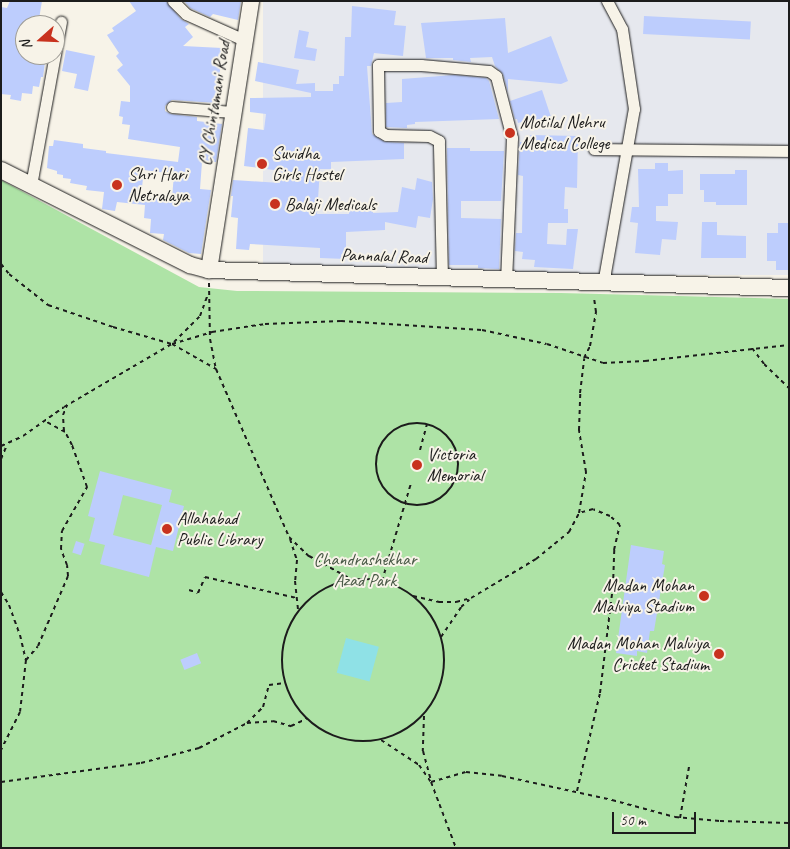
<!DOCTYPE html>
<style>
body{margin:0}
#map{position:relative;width:790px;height:849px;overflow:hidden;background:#f7f3e8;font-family:Caveat,sans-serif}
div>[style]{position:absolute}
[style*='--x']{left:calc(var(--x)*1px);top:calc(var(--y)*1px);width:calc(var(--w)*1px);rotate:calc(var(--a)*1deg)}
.built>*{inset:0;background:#e6e8ee;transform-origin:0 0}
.green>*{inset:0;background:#aee3a6}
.water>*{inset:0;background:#8fe1e6;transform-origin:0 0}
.building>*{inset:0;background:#bdcdfd;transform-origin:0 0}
.path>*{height:2px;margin-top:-1px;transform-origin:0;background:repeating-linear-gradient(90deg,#1c1c1c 0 4px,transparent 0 8px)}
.path>.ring{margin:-1px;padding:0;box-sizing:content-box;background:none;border:2px solid #1c1c1c;border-radius:50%}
.roads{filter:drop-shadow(0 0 1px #1c1c1c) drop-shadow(0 0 1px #1c1c1c)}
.street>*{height:11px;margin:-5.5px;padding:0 5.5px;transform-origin:5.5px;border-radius:5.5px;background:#f7f3e8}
.secondary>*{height:16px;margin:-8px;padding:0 8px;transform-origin:8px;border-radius:8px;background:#f7f3e8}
.dots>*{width:14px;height:14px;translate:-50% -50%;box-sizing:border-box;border:2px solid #f7f3e8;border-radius:50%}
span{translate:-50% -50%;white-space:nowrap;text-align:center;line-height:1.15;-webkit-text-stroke:4px #f7f3e8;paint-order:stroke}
.street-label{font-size:18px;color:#1c1c1c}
.poi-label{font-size:18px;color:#1c1c1c}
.left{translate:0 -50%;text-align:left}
.right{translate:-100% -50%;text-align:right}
.park-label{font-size:18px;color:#485845}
.frame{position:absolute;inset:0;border:2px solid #1c1c1c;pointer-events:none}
.north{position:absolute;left:15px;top:15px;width:50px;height:50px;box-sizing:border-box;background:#f7f3e8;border:1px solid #9f9d96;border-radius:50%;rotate:250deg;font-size:14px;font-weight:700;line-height:20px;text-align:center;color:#1c1c1c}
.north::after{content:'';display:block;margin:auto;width:18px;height:22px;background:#c8321e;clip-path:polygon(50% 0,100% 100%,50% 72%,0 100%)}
.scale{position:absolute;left:612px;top:812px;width:84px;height:22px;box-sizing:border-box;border:2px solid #1c1c1c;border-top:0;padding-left:6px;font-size:15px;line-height:18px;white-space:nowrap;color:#1c1c1c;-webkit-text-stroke:4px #f7f3e8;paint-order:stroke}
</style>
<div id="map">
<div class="built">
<div style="left:263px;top:1px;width:526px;height:274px"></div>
</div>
<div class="green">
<div style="clip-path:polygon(1px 180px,199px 287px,237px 291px,561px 293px,789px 299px,789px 848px,1px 848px)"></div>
</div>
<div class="water">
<div style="left:346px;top:638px;width:34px;height:36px;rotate:15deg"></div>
</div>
<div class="building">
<div style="clip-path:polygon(10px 1px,42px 1px,38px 25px,25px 25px,25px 55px,46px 55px,43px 77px,41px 77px,39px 87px,33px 86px,32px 94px,22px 93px,21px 101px,10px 99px,11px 95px,1px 94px,1px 7px,7px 8px)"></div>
<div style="clip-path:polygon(evenodd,129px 1px,166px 1px,181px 19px,189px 24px,185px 27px,193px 37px,183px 46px,222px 48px,217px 103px,172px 100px,165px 106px,165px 111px,171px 114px,197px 117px,197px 121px,222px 124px,216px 162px,202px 162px,200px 189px,211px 190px,201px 254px,189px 253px,163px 240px,164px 234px,150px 233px,151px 219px,144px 218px,145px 205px,117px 202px,115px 211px,102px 209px,104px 192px,86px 190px,87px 186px,70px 183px,71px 179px,63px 178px,63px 175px,57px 174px,57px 171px,47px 168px,49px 146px,53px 146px,54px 140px,83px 144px,83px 148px,106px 151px,106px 153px,178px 162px,180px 147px,128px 139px,130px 125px,122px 124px,123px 117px,119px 116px,121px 101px,130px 102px,130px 86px,117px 70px,123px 65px,116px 56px,119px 53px,107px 35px,114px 31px,112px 28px,136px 11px,129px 1px,144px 170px,174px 174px,172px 198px,141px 196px,144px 170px)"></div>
<div style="clip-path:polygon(184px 1px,241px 1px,238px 20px,213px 14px,210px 17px,190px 8px)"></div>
<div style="clip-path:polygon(352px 6px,396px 11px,394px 25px,406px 26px,403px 56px,374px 53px,371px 66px,367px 66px,372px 134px,385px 142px,404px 143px,404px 159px,331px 162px,331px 169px,320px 169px,317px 214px,349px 214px,349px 204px,373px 203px,373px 213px,398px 212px,402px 187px,415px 190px,417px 178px,432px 182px,433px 199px,430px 218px,418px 216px,416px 228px,385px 222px,385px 230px,346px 232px,346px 259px,320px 258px,320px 248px,250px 244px,249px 250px,236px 249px,238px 218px,231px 217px,233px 196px,231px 196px,233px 180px,280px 183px,281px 171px,244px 166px,248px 128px,264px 130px,266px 114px,250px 112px,250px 98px,311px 97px,311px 93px,255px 81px,258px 62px,299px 70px,296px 84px,315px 83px,315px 91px,333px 91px,333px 84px,339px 84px,339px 76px,344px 76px,345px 37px,351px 37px)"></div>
<div style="left:644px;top:16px;width:107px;height:18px;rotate:3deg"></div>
<div style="clip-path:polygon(505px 18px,508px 53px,551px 36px,568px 81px,561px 84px,508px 79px,508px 92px,503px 74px,495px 66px,492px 57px,470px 58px,471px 62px,453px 60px,453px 58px,426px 58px,421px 23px)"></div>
<div style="clip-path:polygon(299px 30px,309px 32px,306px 47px,317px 49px,315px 61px,294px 58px)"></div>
<div style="clip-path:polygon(66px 50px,95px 56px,88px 91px,74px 88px,77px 74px,62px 71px)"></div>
<div style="clip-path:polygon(454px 75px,486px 78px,489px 81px,499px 119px,415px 122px,415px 124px,407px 125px,407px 128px,386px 127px,386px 103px,402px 102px,402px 79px)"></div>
<div style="clip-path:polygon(542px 90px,552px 120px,528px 128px,525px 121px,518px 123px,517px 119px,515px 119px,510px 101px)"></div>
<div style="clip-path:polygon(530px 135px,578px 136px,577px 188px,565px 187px,564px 209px,568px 209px,568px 223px,548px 223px,547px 244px,566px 245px,567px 229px,578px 229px,573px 269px,534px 267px,535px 260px,522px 259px,523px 252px,515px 251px,516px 233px,522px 233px,523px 176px,518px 175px,520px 142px,533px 143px)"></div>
<div style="clip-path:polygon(447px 148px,470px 148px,470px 151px,504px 151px,501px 201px,461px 201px,461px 218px,501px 219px,499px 269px,478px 268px,478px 265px,449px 265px)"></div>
<div style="clip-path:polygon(655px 163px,668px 163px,668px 171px,683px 170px,683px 194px,668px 194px,668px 206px,656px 206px,656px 221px,678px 222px,676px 240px,662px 239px,660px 255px,635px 253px,638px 223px,630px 222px,632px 207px,639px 207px,638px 169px,655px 169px)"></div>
<div style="clip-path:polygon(735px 170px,747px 170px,747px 205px,716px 205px,716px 202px,704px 202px,704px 190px,700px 190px,700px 174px,735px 174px)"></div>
<div style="clip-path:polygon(702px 222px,717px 222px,717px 235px,746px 236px,746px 258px,701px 258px)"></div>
<div style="clip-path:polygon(778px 223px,789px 223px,788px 270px,776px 270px,776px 261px,767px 261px,767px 233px,778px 233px)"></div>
<div style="clip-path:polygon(evenodd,100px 471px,172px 490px,169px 502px,184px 506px,173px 551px,156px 547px,149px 577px,100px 564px,105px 545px,89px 541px,95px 518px,88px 516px,100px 471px,123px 495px,162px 505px,151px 545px,113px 535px,123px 495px)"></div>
<div style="left:76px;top:541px;width:9px;height:12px;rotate:18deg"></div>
<div style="clip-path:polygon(631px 545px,664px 551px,662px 564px,665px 565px,654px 631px,650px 631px,647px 653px,637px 651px,637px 656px,616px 653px)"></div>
<div style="left:197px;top:653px;width:11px;height:18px;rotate:68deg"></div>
</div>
<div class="path">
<div style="--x:1;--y:264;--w:13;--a:51"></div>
<div style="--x:9;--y:274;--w:50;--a:38.5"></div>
<div style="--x:48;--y:305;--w:69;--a:18.7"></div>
<div style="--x:113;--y:327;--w:61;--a:16.1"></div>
<div style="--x:172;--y:344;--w:51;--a:29.6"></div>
<div style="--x:209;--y:283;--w:56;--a:89"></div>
<div style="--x:210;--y:339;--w:31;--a:79"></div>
<div style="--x:216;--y:369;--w:183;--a:66.5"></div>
<div style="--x:289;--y:537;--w:28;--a:44"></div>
<div style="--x:309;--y:556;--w:48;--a:28.7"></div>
<div style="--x:174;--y:342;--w:37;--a:-45"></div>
<div style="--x:200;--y:316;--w:23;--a:-70"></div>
<div style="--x:752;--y:348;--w:20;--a:53"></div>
<div style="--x:764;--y:364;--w:35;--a:44"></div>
<div class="ring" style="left:376px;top:423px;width:80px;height:80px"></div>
<div style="--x:64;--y:431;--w:16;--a:-94"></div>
<div style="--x:63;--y:415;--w:11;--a:-68"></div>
<div style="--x:1;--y:446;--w:24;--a:-24"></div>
<div style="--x:23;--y:436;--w:50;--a:-35.3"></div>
<div style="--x:64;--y:407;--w:125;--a:-30.3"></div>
<div style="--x:172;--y:344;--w:42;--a:-16.7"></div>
<div style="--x:212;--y:332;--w:54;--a:-8.6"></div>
<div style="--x:265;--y:324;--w:76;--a:-2.3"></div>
<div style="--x:341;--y:321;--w:141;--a:3.7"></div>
<div style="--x:482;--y:330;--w:66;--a:12.2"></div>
<div style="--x:547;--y:344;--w:59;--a:18.7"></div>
<div style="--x:603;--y:363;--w:42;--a:-2.7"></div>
<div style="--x:645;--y:361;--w:145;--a:-6.3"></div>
<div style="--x:420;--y:450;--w:27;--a:-75"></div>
<div style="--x:1;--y:459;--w:15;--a:-67"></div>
<div style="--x:290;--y:539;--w:22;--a:72"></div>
<div style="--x:297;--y:560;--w:21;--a:95"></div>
<div style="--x:295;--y:581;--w:29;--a:84"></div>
<div class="ring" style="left:282px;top:579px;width:160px;height:160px"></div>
<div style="--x:382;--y:581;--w:102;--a:-73.5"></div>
<div style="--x:189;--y:590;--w:9;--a:18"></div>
<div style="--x:198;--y:593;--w:17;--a:-66"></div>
<div style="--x:205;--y:577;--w:94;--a:12.9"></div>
<div style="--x:1;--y:592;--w:15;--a:58"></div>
<div style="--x:9;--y:605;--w:32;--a:70"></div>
<div style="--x:20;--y:635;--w:26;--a:77"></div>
<div style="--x:26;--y:660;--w:52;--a:96.6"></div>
<div style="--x:20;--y:712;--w:42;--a:116.6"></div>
<div style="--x:413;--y:596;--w:27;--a:13"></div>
<div style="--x:439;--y:602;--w:17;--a:0"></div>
<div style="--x:456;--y:602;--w:16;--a:-15"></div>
<div style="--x:471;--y:598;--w:76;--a:-31"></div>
<div style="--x:536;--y:559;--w:43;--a:-39.3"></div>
<div style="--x:569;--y:532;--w:21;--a:-62"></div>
<div style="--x:579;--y:513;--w:42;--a:-80.3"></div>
<div style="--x:586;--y:472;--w:43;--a:-99.5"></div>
<div style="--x:579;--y:430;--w:37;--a:-88"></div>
<div style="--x:580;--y:393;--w:35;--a:-83"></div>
<div style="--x:584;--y:358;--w:13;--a:-63"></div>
<div style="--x:590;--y:346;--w:35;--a:-80"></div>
<div style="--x:596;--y:312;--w:14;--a:-98"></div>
<div style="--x:441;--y:637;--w:36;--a:-56"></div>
<div style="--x:461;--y:607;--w:11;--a:-41"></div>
<div style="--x:26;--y:660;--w:18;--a:-49"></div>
<div style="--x:38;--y:646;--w:76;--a:-66.8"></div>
<div style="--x:68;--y:576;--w:11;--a:-95"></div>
<div style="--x:67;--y:565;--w:17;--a:-111"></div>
<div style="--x:61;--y:549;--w:18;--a:-87"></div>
<div style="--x:62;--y:531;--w:51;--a:-60.4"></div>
<div style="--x:87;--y:487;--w:45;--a:-109.7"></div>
<div style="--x:72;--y:445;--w:15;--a:-118"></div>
<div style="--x:65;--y:432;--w:23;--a:-151"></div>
<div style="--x:424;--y:716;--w:35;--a:92"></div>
<div style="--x:423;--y:751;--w:28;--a:75"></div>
<div style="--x:247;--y:723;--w:23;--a:-45"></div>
<div style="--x:263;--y:707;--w:23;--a:-75"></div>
<div style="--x:269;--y:685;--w:16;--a:-7"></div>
<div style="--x:381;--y:740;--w:45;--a:33.3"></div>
<div style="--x:419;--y:765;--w:21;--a:55"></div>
<div style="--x:431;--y:782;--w:36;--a:-16"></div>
<div style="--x:466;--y:772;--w:36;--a:6"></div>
<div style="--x:502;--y:776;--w:113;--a:12.3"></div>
<div style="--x:612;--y:800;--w:65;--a:15.1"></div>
<div style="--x:675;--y:817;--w:45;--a:5.1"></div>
<div style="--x:720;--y:821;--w:69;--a:1.7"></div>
<div style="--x:1;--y:782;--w:141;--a:-7.7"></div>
<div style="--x:141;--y:763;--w:60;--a:-14.5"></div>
<div style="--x:199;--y:748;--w:54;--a:-27.5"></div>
<div style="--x:247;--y:723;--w:26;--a:-4"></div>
<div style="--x:273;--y:721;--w:19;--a:16"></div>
<div style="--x:291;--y:726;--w:17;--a:-25"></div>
<div style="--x:431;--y:782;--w:71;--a:69.3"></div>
<div style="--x:577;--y:791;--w:101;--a:-76.8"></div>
<div style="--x:600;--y:693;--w:108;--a:-83.1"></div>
<div style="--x:613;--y:586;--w:36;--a:-88"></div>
<div style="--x:614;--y:550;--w:26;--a:-77"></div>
<div style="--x:620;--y:525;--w:13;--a:-138"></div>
<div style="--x:610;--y:516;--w:18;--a:-158"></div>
<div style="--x:593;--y:509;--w:15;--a:164"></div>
<div style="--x:680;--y:818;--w:52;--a:-80"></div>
</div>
<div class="roads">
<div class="street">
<div style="--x:173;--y:1;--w:18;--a:45"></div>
<div style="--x:186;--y:14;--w:64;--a:24.1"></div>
<div style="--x:172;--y:107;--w:60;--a:4.8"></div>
<div style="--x:594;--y:149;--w:195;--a:0.6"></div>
<div style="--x:31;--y:185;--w:166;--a:-79.6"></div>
<div style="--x:442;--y:278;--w:137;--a:-91.3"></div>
<div style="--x:439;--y:141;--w:11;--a:-153"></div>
<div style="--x:429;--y:136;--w:43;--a:-178.7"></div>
<div style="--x:386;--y:135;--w:8;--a:-150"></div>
<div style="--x:379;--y:131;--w:66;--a:-90.9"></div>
<div style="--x:378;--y:65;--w:43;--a:0"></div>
<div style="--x:421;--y:65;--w:68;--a:5"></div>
<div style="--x:489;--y:71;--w:9;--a:36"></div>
<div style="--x:496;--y:76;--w:64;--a:75.5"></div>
<div style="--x:512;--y:138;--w:142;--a:92.4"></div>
<div style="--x:603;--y:284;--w:178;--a:-80"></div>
<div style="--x:634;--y:109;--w:81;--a:-98.5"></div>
<div style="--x:622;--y:29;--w:32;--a:-118"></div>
</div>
<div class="secondary">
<div style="--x:1;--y:170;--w:212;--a:26.7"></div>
<div style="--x:190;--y:265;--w:20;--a:15"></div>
<div style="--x:209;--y:270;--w:580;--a:1.78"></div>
<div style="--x:209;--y:270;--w:272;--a:-81.1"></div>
</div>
</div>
<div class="dots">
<div style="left:510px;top:133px;background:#c8321e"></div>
<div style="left:262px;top:164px;background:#c8321e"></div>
<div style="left:117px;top:185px;background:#c8321e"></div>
<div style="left:275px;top:204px;background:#c8321e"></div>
<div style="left:417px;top:465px;background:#c8321e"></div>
<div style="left:167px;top:529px;background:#c8321e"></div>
<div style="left:704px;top:596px;background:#c8321e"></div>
<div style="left:719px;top:654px;background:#c8321e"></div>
</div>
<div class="street-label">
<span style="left:214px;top:103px;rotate:-81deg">CY Chintamani Road</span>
<span style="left:384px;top:256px;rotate:2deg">Pannalal Road</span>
</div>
<div class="poi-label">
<span class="left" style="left:520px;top:133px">Motilal Nehru<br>Medical College</span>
<span class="left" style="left:272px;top:164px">Suvidha<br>Girls Hostel</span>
<span class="left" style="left:128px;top:185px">Shri Hari<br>Netralaya</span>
<span class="left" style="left:285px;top:204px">Balaji Medicals</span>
<span class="left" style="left:427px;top:465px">Victoria<br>Memorial</span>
<span class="left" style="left:177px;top:529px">Allahabad<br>Public Library</span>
<span class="right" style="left:694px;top:596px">Madan Mohan<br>Malviya Stadium</span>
<span class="right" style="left:709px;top:654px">Madan Mohan Malviya<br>Cricket Stadium</span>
</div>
<div class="park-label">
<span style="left:365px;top:570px">Chandrashekhar<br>Azad Park</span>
</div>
<div class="frame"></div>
<div class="north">N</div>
<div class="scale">50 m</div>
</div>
